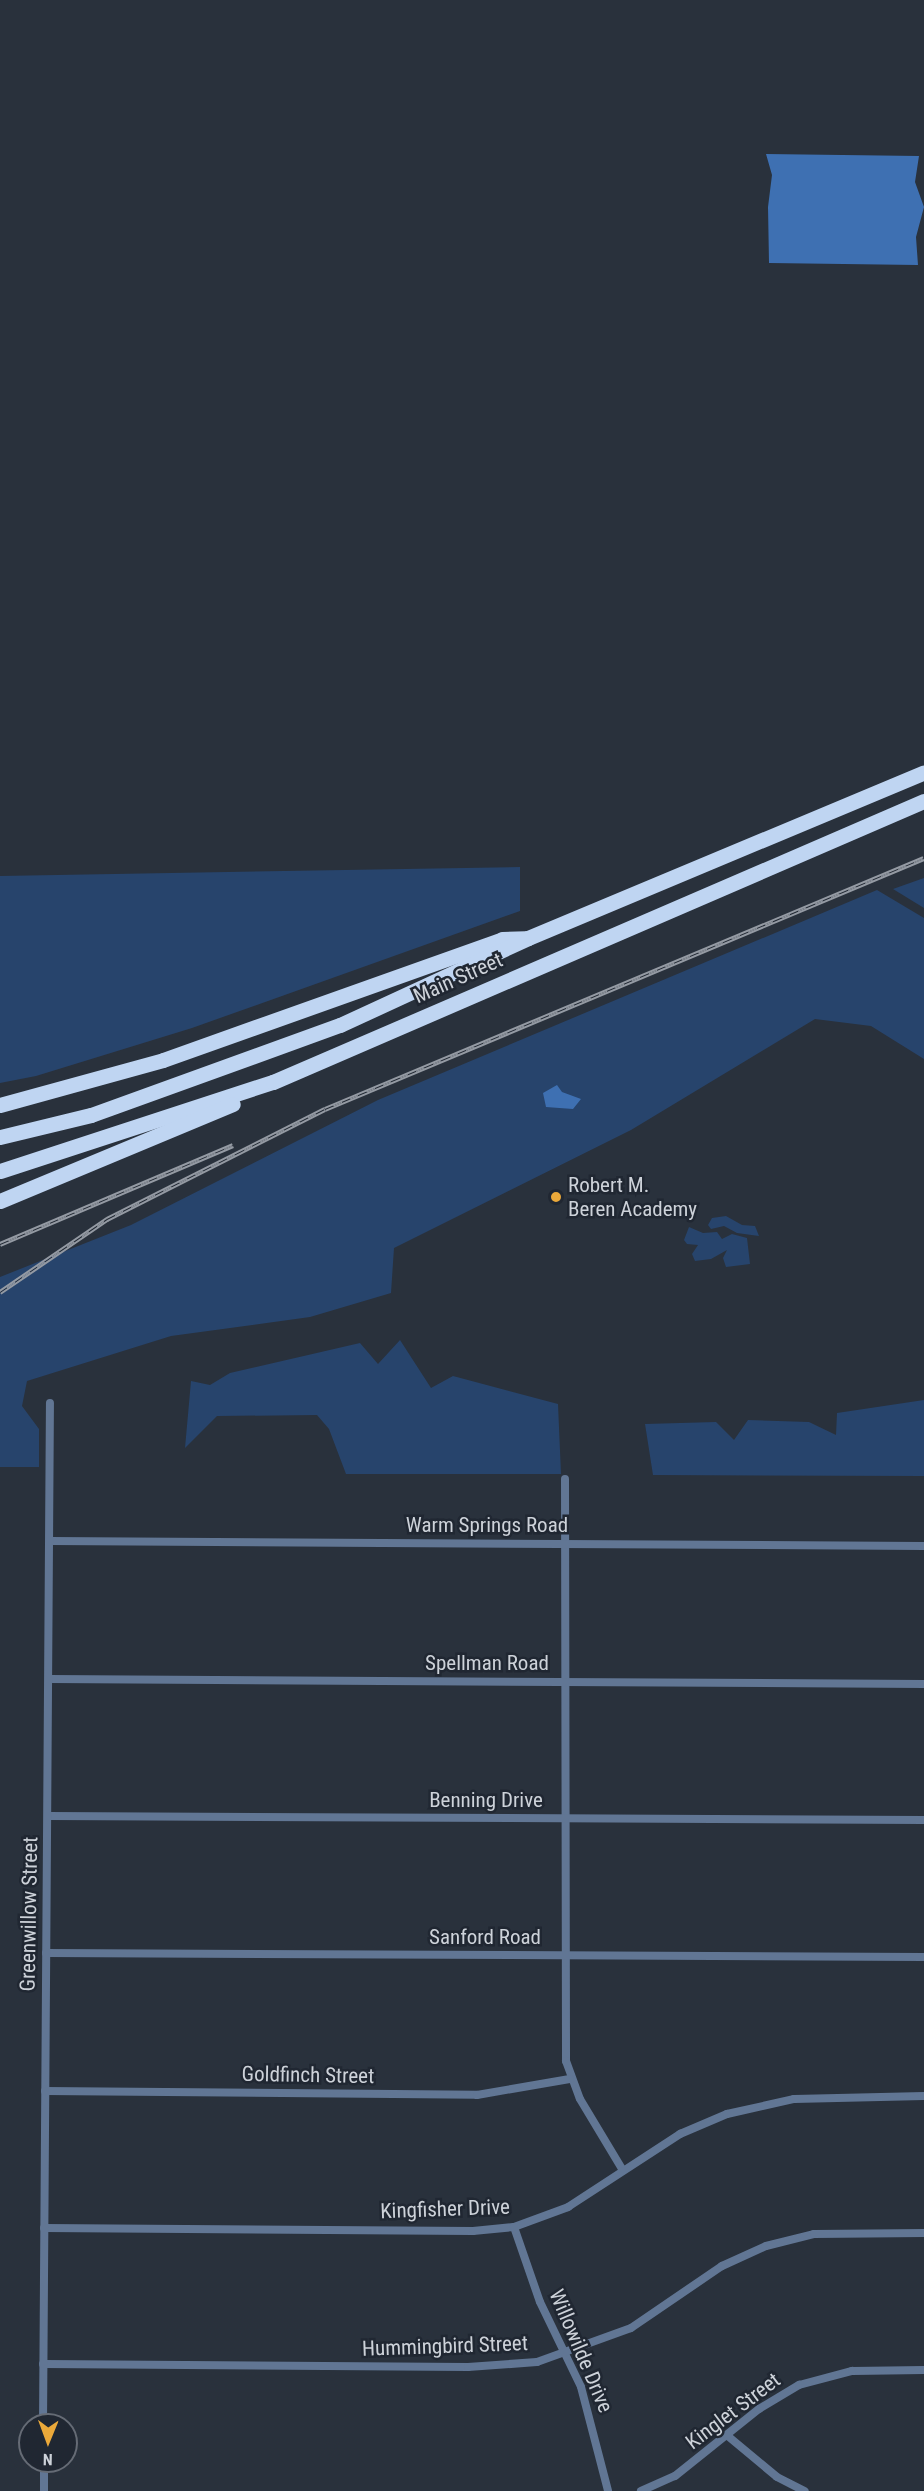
<!DOCTYPE html>
<style>
body{margin:0}
#map{position:relative;width:924px;height:2491px;overflow:hidden;background:#29313c;font-family:"Roboto Condensed",sans-serif}
div>[style]{position:absolute}
[style*='--x']{left:calc(var(--x)*1px);top:calc(var(--y)*1px);width:calc(var(--w)*1px);rotate:calc(var(--a)*1deg)}
.green>*{inset:0;background:#27446c}
.water>*{inset:0;background:#3e70b2}
.street>*{height:8px;margin:-4px;padding:0 4px;transform-origin:4px;border-radius:4px;background:#617694}
.highway>*{height:15px;margin:-7.5px;padding:0 7.5px;transform-origin:7.5px;border-radius:7.5px;background:#bfd5f2}
.rail>*{height:5px;margin-top:-2.5px;transform-origin:0;background:repeating-linear-gradient(90deg,#202732 0 9px,#949aa3 0 18px);box-sizing:border-box;border-block:2px solid #949aa3}
.dots>*{width:16px;height:16px;translate:-50% -50%;box-sizing:border-box;border:3px solid #202732;border-radius:50%}
span{translate:-50% -50%;white-space:nowrap;text-align:center;line-height:1.15;-webkit-text-stroke:5px #202732;paint-order:stroke}
.street-label{font-size:21px;color:#cdd2d9}
.poi-label{font-size:21px;color:#cdd2d9}
.left{translate:0 -50%;text-align:left}
.north{position:absolute;left:18px;top:2413px;width:60px;height:60px;box-sizing:border-box;background:#202732;border:2px solid #656b75;border-radius:50%;rotate:181deg;font-size:16px;font-weight:700;line-height:24px;text-align:center;color:#cdd2d9}
.north::after{content:'';display:block;margin:auto;width:21px;height:27px;background:#eba93a;clip-path:polygon(50% 0,100% 100%,50% 72%,0 100%)}
</style>
<div id="map">
<div class="green">
<div style="clip-path:polygon(520px 867px,520px 911px,192px 1028px,36px 1076px,0 1083px,0 876px)"></div>
<div style="clip-path:polygon(924px 878px,924px 908px,893px 889px)"></div>
<div style="clip-path:polygon(877px 890px,924px 918px,924px 1059px,871px 1026px,815px 1019px,631px 1130px,394px 1248px,391px 1293px,310px 1317px,171px 1336px,27px 1381px,22px 1406px,39px 1429px,39px 1467px,0 1467px,0 1277px,131px 1225px,378px 1100px)"></div>
<div style="clip-path:polygon(726px 1216px,742px 1225px,755px 1226px,759px 1236px,737px 1233px,724px 1226px,711px 1229px,708px 1225px,712px 1218px)"></div>
<div style="clip-path:polygon(689px 1227px,703px 1233px,717px 1232px,722px 1239px,732px 1234px,747px 1238px,750px 1264px,726px 1267px,723px 1258px,727px 1250px,711px 1259px,695px 1261px,692px 1254px,698px 1245px,687px 1244px,684px 1240px)"></div>
<div style="clip-path:polygon(400px 1340px,431px 1388px,453px 1376px,558px 1404px,561px 1474px,346px 1474px,329px 1429px,317px 1415px,217px 1416px,185px 1448px,191px 1381px,210px 1385px,230px 1373px,360px 1343px,378px 1364px)"></div>
<div style="clip-path:polygon(924px 1400px,924px 1476px,653px 1475px,645px 1424px,716px 1422px,734px 1440px,748px 1420px,809px 1422px,836px 1435px,837px 1413px)"></div>
</div>
<div class="water">
<div style="clip-path:polygon(766px 154px,919px 156px,915px 182px,924px 207px,916px 237px,918px 265px,769px 263px,768px 207px,772px 175px)"></div>
<div style="clip-path:polygon(557px 1085px,562px 1092px,581px 1099px,573px 1109px,546px 1107px,543px 1093px)"></div>
</div>
<div class="street">
<div style="--x:565;--y:1479;--w:582;--a:89.9"></div>
<div style="--x:566;--y:2061;--w:40;--a:69.8"></div>
<div style="--x:580;--y:2099;--w:82;--a:59"></div>
<div style="--x:50;--y:1541;--w:874;--a:0.33"></div>
<div style="--x:49;--y:1679;--w:875;--a:0.33"></div>
<div style="--x:48;--y:1816;--w:876;--a:0.26"></div>
<div style="--x:46;--y:1953;--w:878;--a:0.26"></div>
<div style="--x:45;--y:2091;--w:432;--a:0.5"></div>
<div style="--x:477;--y:2095;--w:94;--a:-9.8"></div>
<div style="--x:514;--y:2227;--w:79;--a:70.9"></div>
<div style="--x:540;--y:2302;--w:94;--a:64.2"></div>
<div style="--x:581;--y:2387;--w:107;--a:75.4"></div>
<div style="--x:44;--y:2228;--w:429;--a:0.4"></div>
<div style="--x:473;--y:2231;--w:41;--a:-5.6"></div>
<div style="--x:514;--y:2227;--w:58;--a:-20.3"></div>
<div style="--x:568;--y:2207;--w:134;--a:-33.1"></div>
<div style="--x:680;--y:2134;--w:51;--a:-23.1"></div>
<div style="--x:727;--y:2114;--w:69;--a:-12.6"></div>
<div style="--x:794;--y:2099;--w:130;--a:-1.3"></div>
<div style="--x:43;--y:2364;--w:425;--a:0.4"></div>
<div style="--x:468;--y:2367;--w:69;--a:-4.1"></div>
<div style="--x:537;--y:2362;--w:100;--a:-19.9"></div>
<div style="--x:631;--y:2328;--w:110;--a:-34.3"></div>
<div style="--x:722;--y:2266;--w:48;--a:-24.4"></div>
<div style="--x:766;--y:2246;--w:49;--a:-14"></div>
<div style="--x:814;--y:2234;--w:110;--a:-0.5"></div>
<div style="--x:43;--y:2425;--w:1022;--a:-89.61"></div>
<div style="--x:729;--y:2437;--w:62;--a:39.8"></div>
<div style="--x:777;--y:2477;--w:31;--a:27"></div>
<div style="--x:44;--y:2461;--w:30;--a:90"></div>
<div style="--x:641;--y:2491;--w:37;--a:-24"></div>
<div style="--x:675;--y:2476;--w:107;--a:-38.6"></div>
<div style="--x:759;--y:2409;--w:47;--a:-31"></div>
<div style="--x:799;--y:2385;--w:55;--a:-14.8"></div>
<div style="--x:852;--y:2371;--w:72;--a:-0.8"></div>
</div>
<div class="highway">
<div style="--x:0;--y:1105;--w:169;--a:-15.4"></div>
<div style="--x:163;--y:1060;--w:360;--a:-19.6"></div>
<div style="--x:502;--y:939;--w:23;--a:-2"></div>
<div style="--x:0;--y:1137;--w:94;--a:-13.6"></div>
<div style="--x:91;--y:1115;--w:265;--a:-19.9"></div>
<div style="--x:340;--y:1025;--w:207;--a:-24.8"></div>
<div style="--x:528;--y:938;--w:429;--a:-22.7"></div>
<div style="--x:0;--y:1171;--w:287;--a:-18.1"></div>
<div style="--x:273;--y:1082;--w:709;--a:-23.35"></div>
<div style="--x:0;--y:1201;--w:252;--a:-22.6"></div>
</div>
<div class="rail">
<div style="--x:0;--y:1244;--w:253;--a:-23"></div>
<div style="--x:0;--y:1292;--w:130;--a:-34.3"></div>
<div style="--x:107;--y:1219;--w:244;--a:-26.8"></div>
<div style="--x:325;--y:1109;--w:649;--a:-22.74"></div>
</div>
<div class="dots">
<div style="left:556px;top:1197px;background:#eba93a"></div>
</div>
<div class="street-label">
<span style="left:458px;top:978px;rotate:-24deg">Main Street</span>
<span style="left:487px;top:1525px">Warm Springs Road</span>
<span style="left:487px;top:1663px">Spellman Road</span>
<span style="left:486px;top:1800px">Benning Drive</span>
<span style="left:29px;top:1914px;rotate:-89deg">Greenwillow Street</span>
<span style="left:485px;top:1937px">Sanford Road</span>
<span style="left:308px;top:2075px;rotate:1deg">Goldfinch Street</span>
<span style="left:445px;top:2209px;rotate:-2deg">Kingfisher Drive</span>
<span style="left:445px;top:2346px;rotate:-2deg">Hummingbird Street</span>
<span style="left:581px;top:2351px;rotate:67deg">Willowilde Drive</span>
<span style="left:733px;top:2411px;rotate:-37deg">Kinglet Street</span>
</div>
<div class="poi-label">
<span class="left" style="left:568px;top:1197px">Robert M.<br>Beren Academy</span>
</div>
<div class="north">N</div>
</div>
